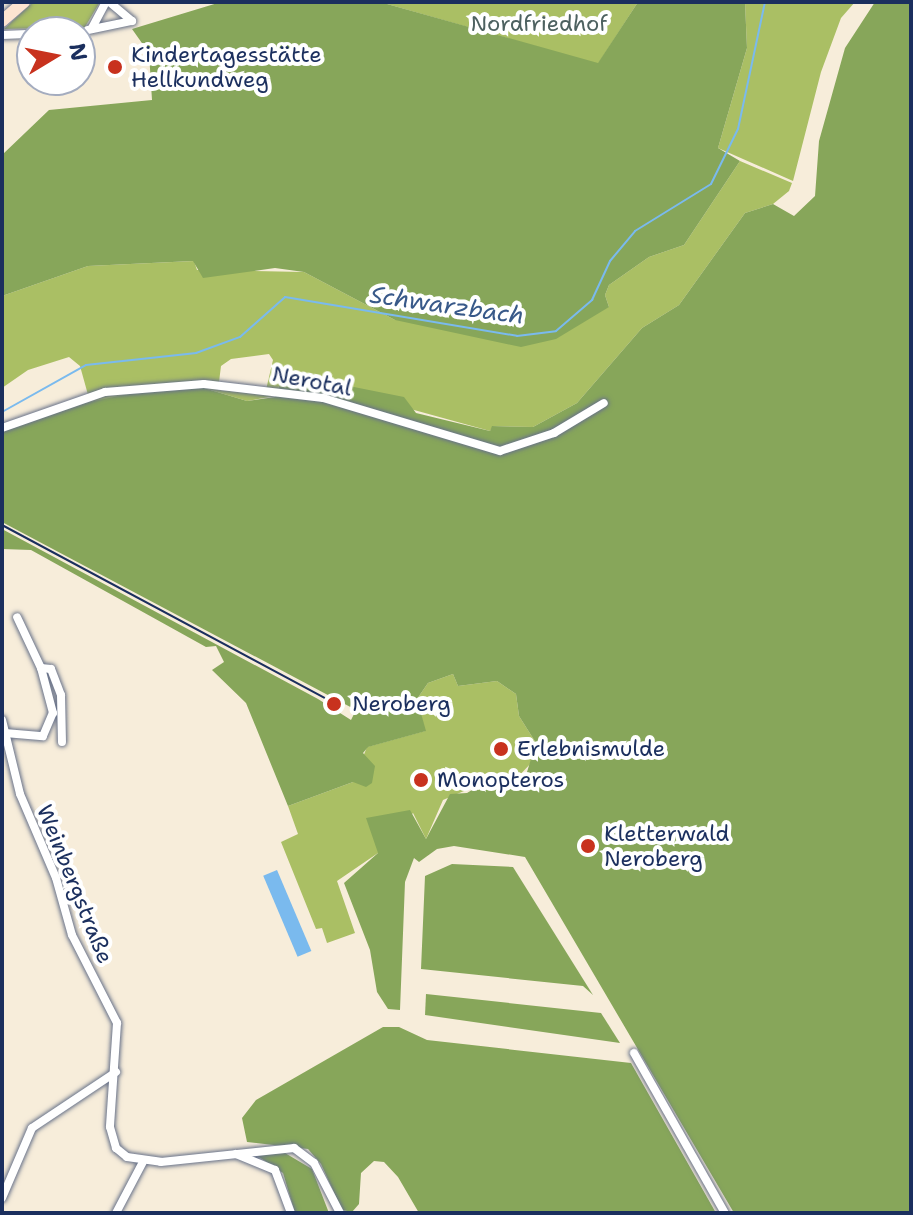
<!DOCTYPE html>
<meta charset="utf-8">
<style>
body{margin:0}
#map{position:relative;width:913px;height:1215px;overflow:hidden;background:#f7edda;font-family:"Shantell Sans",sans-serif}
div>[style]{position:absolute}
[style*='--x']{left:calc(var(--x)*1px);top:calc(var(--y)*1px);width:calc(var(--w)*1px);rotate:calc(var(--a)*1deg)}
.green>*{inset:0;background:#aabf64}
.forest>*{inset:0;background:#87a65a}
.water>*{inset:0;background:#7abaee;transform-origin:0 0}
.stream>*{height:2px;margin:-1px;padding:0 1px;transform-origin:1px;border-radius:1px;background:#7abaee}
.roads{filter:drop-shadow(0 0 2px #687289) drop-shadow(0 0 2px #687289)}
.street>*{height:8px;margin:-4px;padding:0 4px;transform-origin:4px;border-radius:4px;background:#fff}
.secondary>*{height:12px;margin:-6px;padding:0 6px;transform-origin:6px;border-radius:6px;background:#fde4d1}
.rail>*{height:2px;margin:-1px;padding:0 1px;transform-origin:1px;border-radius:1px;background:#1b2f5e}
.dots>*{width:22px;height:22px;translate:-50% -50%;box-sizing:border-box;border:4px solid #fff;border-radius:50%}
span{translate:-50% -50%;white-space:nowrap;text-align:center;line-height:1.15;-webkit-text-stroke:8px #fff;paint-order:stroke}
.park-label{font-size:22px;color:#4d6160}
.poi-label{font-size:22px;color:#1b2f5e}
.left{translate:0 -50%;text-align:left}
.street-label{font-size:22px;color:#1b2f5e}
.water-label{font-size:24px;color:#385989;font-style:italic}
.frame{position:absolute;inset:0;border:4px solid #1b2f5e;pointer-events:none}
.north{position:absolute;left:16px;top:16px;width:80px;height:80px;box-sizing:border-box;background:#fff;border:2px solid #a4acbf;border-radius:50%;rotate:80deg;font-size:22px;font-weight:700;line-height:32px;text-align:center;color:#1b2f5e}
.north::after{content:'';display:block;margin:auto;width:28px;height:36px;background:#c8321e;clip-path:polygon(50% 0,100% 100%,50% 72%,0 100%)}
</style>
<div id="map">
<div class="green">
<div style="clip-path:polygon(33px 2px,100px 2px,85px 27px,4px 29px)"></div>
<div style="clip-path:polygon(380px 2px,638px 2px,598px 64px)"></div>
<div style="clip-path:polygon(745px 2px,855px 2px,841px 18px,821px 72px,793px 181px,718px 148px,747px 48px)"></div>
<div style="clip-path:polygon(evenodd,740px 161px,792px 183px,789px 191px,773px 204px,745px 213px,679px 305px,642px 328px,577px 403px,533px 427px,493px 426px,490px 431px,284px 374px,275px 396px,247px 401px,204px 388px,90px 402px,80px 366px,69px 357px,28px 370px,2px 388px,2px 296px,88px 266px,194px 261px,197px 270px,304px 272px,395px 320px,609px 307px,605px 295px,609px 285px,649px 257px,684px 245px,740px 161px,269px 354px,273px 360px,265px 394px,218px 390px,221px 366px,231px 359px,269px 354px)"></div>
<div style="clip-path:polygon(453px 674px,458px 686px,497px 681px,516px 694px,519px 716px,536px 743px,534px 760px,515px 780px,485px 782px,443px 800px,426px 839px,413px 813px,378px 853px,337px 881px,355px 933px,327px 943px,322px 928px,316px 929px,281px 842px,298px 834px,288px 806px,353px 782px,367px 747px,425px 731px,417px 699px,428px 683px)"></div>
</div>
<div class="forest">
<div style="clip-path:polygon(221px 2px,380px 2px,598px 63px,638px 2px,745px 2px,747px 48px,718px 148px,740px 161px,684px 245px,649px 257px,609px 285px,605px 295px,609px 307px,556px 339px,521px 347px,395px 320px,304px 272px,275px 268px,203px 278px,193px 261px,88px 266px,2px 296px,2px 155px,49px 110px,152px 100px,149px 53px,132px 29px)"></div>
<div style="clip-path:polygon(875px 2px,911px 2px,911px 1213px,734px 1213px,525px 857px,454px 846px,437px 849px,419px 862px,414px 858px,405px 882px,400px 1010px,388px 1009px,377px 992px,370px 950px,344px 883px,378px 853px,366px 818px,410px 810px,426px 839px,450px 794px,467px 793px,485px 782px,515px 780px,527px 772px,536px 743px,519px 716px,516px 694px,497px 681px,458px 686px,453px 674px,428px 683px,417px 699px,426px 731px,368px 747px,363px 753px,375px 766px,372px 783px,366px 787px,353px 782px,288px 806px,246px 703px,212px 670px,224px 662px,216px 646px,206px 647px,31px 550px,2px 549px,2px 529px,318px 699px,351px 720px,356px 710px,2px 522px,2px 432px,64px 407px,154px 389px,204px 388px,247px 401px,275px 397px,284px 373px,404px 397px,416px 413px,490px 431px,492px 426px,533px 427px,577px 403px,642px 328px,679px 305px,745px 213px,773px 204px,794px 216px,815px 196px,819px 141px,845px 48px)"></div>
<div style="clip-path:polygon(452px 864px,513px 867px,593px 995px,583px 986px,421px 969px,425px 876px)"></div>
<div style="clip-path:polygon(426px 994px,601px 1013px,620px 1043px,425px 1015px)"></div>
<div style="clip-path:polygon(383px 1027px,399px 1027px,427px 1040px,631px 1063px,716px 1213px,419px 1213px,398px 1177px,384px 1162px,374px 1161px,361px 1173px,359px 1204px,352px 1212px,342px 1210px,321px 1164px,308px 1149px,247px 1142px,242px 1118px,256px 1100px)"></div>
<div style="clip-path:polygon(285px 1153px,312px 1169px,329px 1213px,295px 1213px,283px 1173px,256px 1155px)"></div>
</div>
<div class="water">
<div style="left:277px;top:870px;width:88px;height:15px;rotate:67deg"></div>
</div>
<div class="stream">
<div style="--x:2;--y:412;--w:96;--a:-29.2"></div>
<div style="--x:86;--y:365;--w:111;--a:-6.2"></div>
<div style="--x:196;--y:353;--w:47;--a:-20"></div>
<div style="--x:240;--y:337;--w:60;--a:-41.6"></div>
<div style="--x:285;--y:297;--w:235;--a:9.5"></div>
<div style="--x:517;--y:336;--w:39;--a:-7"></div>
<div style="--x:556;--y:331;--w:48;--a:-40.7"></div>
<div style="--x:592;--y:300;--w:43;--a:-65.2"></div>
<div style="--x:610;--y:261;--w:39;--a:-50"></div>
<div style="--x:635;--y:231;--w:89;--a:-31.7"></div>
<div style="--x:711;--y:184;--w:61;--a:-63.9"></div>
<div style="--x:738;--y:129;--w:130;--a:-78"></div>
</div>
<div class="roads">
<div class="street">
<div style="--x:92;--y:28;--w:30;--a:-62"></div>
<div style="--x:88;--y:30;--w:45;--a:-11.6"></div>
<div style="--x:132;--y:21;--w:30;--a:-140"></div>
<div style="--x:2;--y:35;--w:76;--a:-2.3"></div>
<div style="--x:2;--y:428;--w:109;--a:-19.3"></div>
<div style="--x:105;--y:392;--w:99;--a:-4.6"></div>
<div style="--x:204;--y:384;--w:120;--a:6.7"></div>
<div style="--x:323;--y:398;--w:185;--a:16.7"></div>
<div style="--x:500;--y:451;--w:57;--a:-18.4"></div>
<div style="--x:554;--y:433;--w:58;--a:-31"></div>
<div style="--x:41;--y:668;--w:10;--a:6"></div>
<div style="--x:51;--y:669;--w:28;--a:69"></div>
<div style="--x:61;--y:695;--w:47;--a:88.8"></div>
<div style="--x:2;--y:720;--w:76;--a:76.3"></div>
<div style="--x:20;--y:794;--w:91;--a:66.8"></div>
<div style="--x:56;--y:878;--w:59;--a:74.3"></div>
<div style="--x:72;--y:935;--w:99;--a:62.9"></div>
<div style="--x:117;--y:1023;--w:104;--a:93.9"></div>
<div style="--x:110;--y:1127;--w:22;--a:74"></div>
<div style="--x:116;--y:1148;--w:14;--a:39"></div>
<div style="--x:127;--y:1157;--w:34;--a:8"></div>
<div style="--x:161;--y:1162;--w:134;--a:-6"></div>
<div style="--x:294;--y:1148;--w:25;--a:37"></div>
<div style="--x:314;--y:1163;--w:56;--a:62.5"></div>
<div style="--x:5;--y:733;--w:38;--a:5"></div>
<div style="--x:43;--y:736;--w:25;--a:-67"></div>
<div style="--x:53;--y:713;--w:47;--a:-104.9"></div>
<div style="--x:41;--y:668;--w:56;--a:-115.2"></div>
<div style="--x:634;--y:1053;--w:184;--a:60.4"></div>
<div style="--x:236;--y:1154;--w:42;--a:22.3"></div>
<div style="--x:275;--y:1170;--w:46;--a:69.6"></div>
<div style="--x:2;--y:1198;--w:76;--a:-66.8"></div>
<div style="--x:32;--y:1128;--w:101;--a:-33.7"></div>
<div style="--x:116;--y:1213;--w:58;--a:-62.1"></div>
</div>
<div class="secondary">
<div style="--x:2;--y:21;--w:29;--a:-41"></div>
</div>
</div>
<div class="rail">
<div style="--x:2;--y:525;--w:366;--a:28.2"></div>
</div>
<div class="dots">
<div style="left:115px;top:67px;background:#c8321e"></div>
<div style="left:334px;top:704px;background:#c8321e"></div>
<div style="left:501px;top:749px;background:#c8321e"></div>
<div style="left:421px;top:780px;background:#c8321e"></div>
<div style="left:588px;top:846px;background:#c8321e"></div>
</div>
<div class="park-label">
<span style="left:539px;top:24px">Nordfriedhof</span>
</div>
<div class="poi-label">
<span class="left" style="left:131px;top:67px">Kindertagesstätte<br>Hellkundweg</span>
<span class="left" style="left:352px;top:704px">Neroberg</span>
<span class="left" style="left:517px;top:749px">Erlebnismulde</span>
<span class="left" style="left:437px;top:780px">Monopteros</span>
<span class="left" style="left:604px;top:846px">Kletterwald<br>Neroberg</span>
</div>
<div class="street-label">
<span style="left:312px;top:381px;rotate:11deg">Nerotal</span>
<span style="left:75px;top:884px;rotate:68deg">Weinbergstraße</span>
</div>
<div class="water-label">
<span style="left:447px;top:306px;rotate:8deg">Schwarzbach</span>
</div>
<div class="frame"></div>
<div class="north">N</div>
</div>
